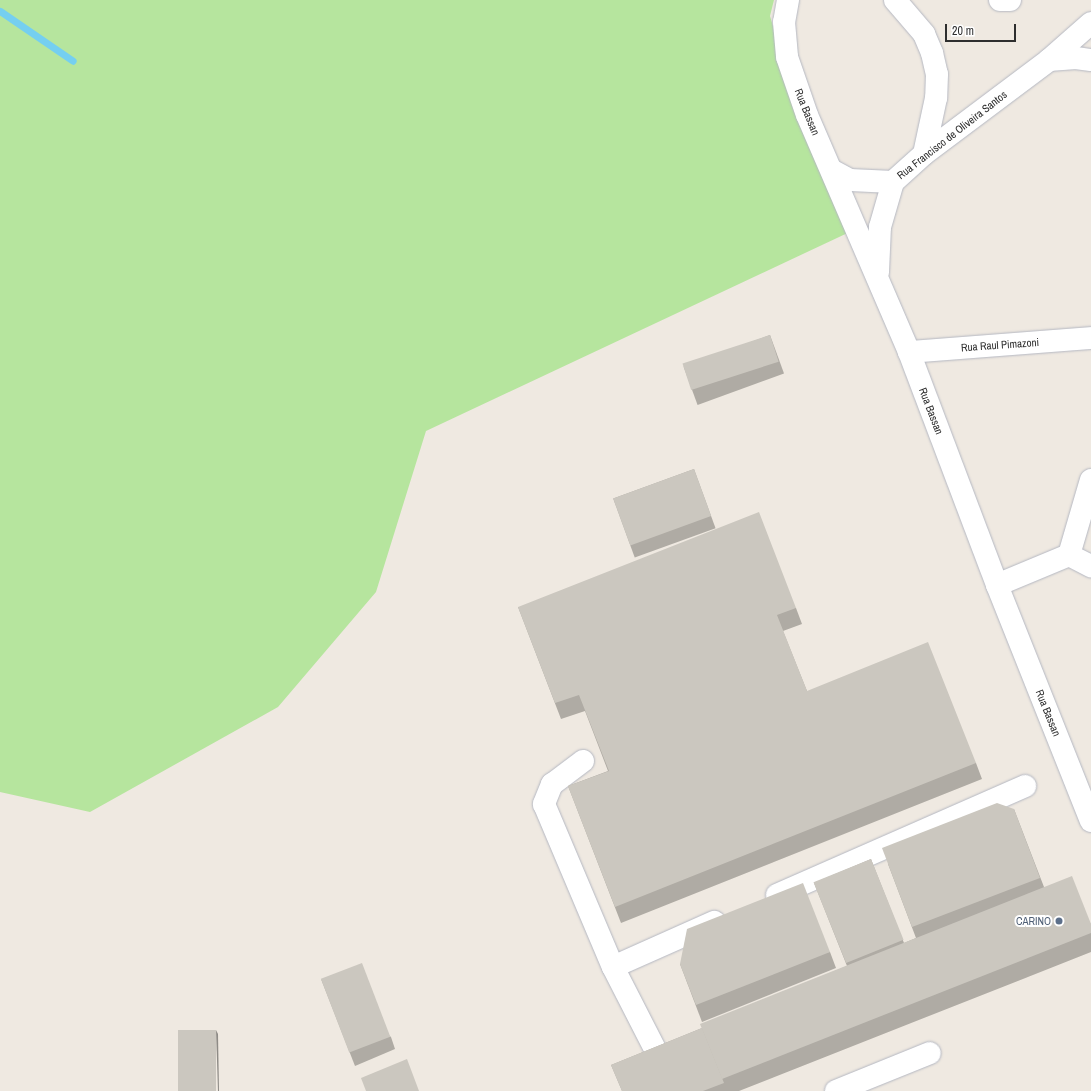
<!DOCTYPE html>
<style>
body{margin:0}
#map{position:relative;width:1091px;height:1091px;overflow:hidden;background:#efe9e1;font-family:"Archivo Narrow",sans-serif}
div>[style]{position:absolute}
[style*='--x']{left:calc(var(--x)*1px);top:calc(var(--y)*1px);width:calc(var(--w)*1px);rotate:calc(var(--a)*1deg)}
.green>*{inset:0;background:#b6e59e}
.stream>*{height:7px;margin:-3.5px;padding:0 3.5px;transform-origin:3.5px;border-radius:3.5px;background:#75cff0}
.roads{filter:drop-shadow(0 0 1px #b4b7c1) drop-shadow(0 0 1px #b4b7c1)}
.minor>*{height:22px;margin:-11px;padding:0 11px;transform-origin:11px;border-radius:11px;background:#fff}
.wall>*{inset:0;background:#afaba4;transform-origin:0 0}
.shaded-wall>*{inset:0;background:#8e8b86}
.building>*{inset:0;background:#cbc7bf;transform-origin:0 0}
.dots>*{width:11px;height:11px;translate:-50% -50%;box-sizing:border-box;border:2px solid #fff;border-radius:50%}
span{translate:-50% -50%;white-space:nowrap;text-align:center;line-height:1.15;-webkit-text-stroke:4px #fff;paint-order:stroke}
.street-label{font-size:11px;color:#2e2e2e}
.service-label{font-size:11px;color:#4e5e75}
.right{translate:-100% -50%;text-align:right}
.scale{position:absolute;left:945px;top:24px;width:71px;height:18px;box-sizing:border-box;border:2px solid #2e2e2e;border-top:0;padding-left:5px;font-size:12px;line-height:14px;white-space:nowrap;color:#2e2e2e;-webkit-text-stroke:3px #fff;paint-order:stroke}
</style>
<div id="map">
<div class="green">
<div style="clip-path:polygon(0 0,774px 0,770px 16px,777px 40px,854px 230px,426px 431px,376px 592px,278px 707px,90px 812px,0 792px)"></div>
</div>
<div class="stream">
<div style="--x:0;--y:11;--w:88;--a:34.4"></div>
</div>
<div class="roads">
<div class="minor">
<div style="--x:788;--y:0;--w:22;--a:100"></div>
<div style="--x:784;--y:22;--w:35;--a:85"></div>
<div style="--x:787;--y:57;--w:61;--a:71"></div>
<div style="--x:807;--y:115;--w:258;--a:66.7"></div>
<div style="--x:909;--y:352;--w:249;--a:69.3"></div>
<div style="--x:997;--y:585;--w:254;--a:68.3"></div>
<div style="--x:895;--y:0;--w:45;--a:49.5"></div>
<div style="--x:924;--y:34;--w:21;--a:67"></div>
<div style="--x:932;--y:53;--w:22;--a:77"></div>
<div style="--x:937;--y:74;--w:24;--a:92"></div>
<div style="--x:936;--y:98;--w:57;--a:102.1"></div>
<div style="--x:1000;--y:0;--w:10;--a:0"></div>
<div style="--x:1049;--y:60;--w:27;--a:-4"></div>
<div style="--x:1076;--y:58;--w:15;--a:8"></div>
<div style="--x:833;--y:171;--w:19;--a:28"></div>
<div style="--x:850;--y:180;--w:43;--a:2.7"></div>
<div style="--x:878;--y:272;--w:45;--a:-87.5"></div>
<div style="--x:880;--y:227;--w:47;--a:-73.9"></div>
<div style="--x:893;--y:182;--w:42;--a:-42.1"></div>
<div style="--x:924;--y:154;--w:156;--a:-36.9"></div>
<div style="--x:1049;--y:60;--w:56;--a:-41.4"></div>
<div style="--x:909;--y:352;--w:183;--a:-4.4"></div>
<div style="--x:1069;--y:555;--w:78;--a:-73.7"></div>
<div style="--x:997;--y:585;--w:78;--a:-22.6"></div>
<div style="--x:1069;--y:555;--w:25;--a:27"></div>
<div style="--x:583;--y:761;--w:39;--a:143"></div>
<div style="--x:552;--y:784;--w:22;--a:112"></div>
<div style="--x:544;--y:804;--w:177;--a:67.1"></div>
<div style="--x:613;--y:967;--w:103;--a:62.9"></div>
<div style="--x:777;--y:895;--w:271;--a:-23.7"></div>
<div style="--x:613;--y:967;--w:111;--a:-24"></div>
<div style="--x:836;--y:1091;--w:101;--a:-22"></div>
</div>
</div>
<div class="wall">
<div style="left:770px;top:335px;width:41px;height:92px;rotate:70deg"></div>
<div style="left:694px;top:469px;width:63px;height:86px;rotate:70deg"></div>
<div style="clip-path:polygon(518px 607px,796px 608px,802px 624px,783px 631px,807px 691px,976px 763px,982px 779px,621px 923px,568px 786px,608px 771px,585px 711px,561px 719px)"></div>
<div style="clip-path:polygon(1014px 809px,1044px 887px,1091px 924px,1091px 952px,739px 1091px,622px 1091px,611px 1065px,702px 1028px,847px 966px,814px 883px,871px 859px,904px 943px,916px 938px,888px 864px)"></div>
<div style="clip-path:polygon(830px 952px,836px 968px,702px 1022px,680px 964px)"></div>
<div style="clip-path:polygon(321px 979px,391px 1037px,395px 1049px,355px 1066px)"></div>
</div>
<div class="shaded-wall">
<div style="clip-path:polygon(216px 1030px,218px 1034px,219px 1091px,218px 1091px)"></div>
</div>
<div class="building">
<div style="left:770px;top:335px;width:28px;height:92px;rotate:72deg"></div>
<div style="left:694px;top:469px;width:50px;height:86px;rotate:70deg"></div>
<div style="clip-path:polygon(759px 512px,796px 608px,777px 615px,807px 691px,928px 642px,976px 763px,615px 907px,568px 786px,609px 771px,579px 695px,555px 703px,518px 607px)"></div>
<div style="clip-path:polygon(997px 803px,1014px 809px,1040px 878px,912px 927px,882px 848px)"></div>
<div style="left:871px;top:859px;width:87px;height:62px;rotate:68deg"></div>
<div style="clip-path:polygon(1072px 876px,1091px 924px,1091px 933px,722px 1079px,700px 1024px)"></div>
<div style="clip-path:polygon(803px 883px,830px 952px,696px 1005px,680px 964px,687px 929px)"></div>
<div style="left:362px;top:963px;width:79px;height:44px;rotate:69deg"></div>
<div style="clip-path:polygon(702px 1028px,724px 1083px,703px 1091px,622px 1091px,611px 1065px)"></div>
<div style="left:178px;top:1030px;width:38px;height:61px"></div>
<div style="clip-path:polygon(407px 1059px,419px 1091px,366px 1091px,361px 1078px)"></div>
</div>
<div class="dots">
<div style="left:1059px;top:921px;background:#5c6f8a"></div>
</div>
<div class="street-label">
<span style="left:807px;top:112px;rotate:68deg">Rua Bassan</span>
<span style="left:952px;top:135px;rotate:-38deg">Rua Francisco de Oliveira Santos</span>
<span style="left:1000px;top:345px;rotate:-4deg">Rua Raul Pimazoni</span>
<span style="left:931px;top:411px;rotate:69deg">Rua Bassan</span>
<span style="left:1048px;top:713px;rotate:68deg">Rua Bassan</span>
</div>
<div class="service-label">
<span class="right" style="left:1051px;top:921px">CARINO</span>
</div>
<div class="scale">20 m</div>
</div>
